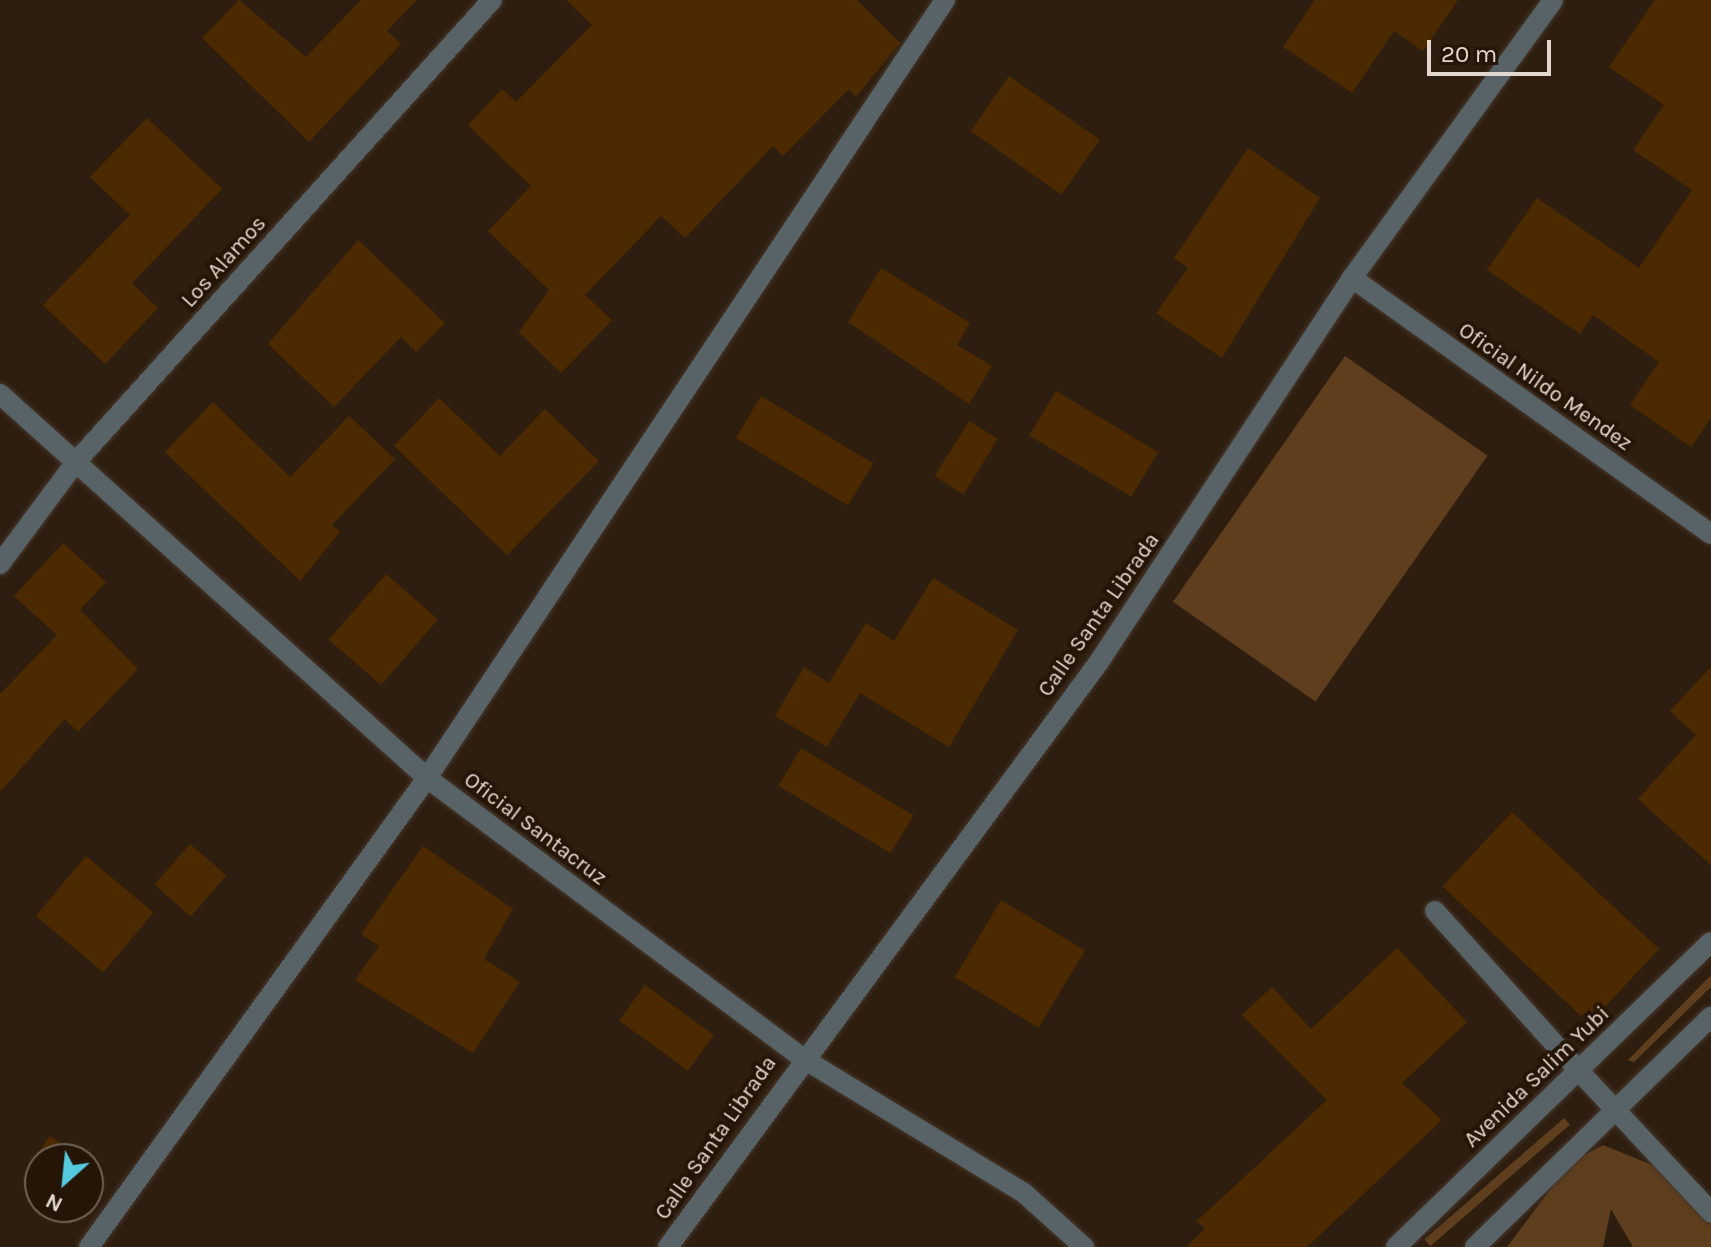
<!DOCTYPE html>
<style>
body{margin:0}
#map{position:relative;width:1711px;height:1247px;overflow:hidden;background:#2e1e10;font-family:Karla,sans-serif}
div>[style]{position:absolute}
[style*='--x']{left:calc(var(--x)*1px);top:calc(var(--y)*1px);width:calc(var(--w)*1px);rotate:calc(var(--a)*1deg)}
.green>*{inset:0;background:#5f3e1d;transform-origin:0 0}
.building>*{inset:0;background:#4d2900;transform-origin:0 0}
.roads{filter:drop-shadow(0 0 2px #47382b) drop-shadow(0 0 2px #47382b)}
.lane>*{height:20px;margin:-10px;padding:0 10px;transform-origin:10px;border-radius:10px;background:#576366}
.street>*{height:20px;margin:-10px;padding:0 10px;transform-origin:10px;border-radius:10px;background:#576366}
span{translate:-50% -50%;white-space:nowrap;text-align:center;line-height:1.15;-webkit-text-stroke:8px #241507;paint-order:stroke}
.street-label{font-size:22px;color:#e2d7ce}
.north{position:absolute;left:24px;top:1143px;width:80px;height:80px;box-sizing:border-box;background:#241507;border:2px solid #706357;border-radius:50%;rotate:207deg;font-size:22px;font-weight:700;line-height:32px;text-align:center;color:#e2d7ce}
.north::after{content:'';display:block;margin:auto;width:28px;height:36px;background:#55cade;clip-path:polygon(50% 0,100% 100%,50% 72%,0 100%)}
.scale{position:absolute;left:1427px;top:40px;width:124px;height:36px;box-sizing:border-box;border:4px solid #e2d7ce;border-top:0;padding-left:10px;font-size:24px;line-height:28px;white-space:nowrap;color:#e2d7ce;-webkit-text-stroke:6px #241507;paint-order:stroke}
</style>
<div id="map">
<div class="green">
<div style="left:1345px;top:356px;width:174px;height:300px;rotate:35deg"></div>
<div style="clip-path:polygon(1711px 975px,1711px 987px,1634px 1062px,1628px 1060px)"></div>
<div style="left:1564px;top:1118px;width:9px;height:185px;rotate:49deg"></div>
<div style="clip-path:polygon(1603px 1145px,1689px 1180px,1711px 1213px,1711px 1247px,1633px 1247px,1611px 1209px,1603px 1247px,1507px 1247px,1570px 1163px)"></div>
</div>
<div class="building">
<div style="clip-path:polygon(239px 0,306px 57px,361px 0,417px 0,387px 31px,401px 44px,309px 142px,202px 38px)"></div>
<div style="clip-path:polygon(566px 0,857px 0,900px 43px,856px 97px,849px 89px,783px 156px,773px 146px,685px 238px,661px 216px,585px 295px,612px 320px,561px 373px,519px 332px,549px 290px,488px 231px,531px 186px,468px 125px,502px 89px,516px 102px,592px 25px)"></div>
<div style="clip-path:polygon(1315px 0,1458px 0,1423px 51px,1394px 31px,1352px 93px,1283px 47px)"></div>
<div style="clip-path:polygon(1655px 0,1711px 0,1711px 418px,1691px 447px,1630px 405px,1659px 362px,1593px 315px,1580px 334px,1487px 270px,1537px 198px,1639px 268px,1692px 190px,1633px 150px,1664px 105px,1609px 67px)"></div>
<div style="left:1009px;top:76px;width:111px;height:67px;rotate:35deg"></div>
<div style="clip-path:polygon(147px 118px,222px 189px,132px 283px,158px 308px,105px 364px,43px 305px,130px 215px,90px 177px)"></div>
<div style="clip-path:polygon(1248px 148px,1320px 198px,1222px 358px,1156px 313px,1188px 268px,1174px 258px)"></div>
<div style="clip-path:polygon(358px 240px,445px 323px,416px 352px,401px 337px,334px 407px,268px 344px)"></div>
<div style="clip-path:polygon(881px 268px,970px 323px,957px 345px,992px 366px,969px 404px,848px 322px)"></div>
<div style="left:1056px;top:391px;width:119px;height:52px;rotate:31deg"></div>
<div style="left:761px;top:396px;width:131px;height:49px;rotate:31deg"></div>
<div style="clip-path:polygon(439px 398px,500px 456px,545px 409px,599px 461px,507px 555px,394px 446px)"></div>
<div style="clip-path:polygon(213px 402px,290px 477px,349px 416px,395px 459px,332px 525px,340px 532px,300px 581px,165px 452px)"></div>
<div style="left:969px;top:421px;width:34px;height:65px;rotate:32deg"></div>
<div style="clip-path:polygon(63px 543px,106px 582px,80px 610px,138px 669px,78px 732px,65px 719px,0 792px,0 694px,57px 635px,14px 596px)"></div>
<div style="left:386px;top:574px;width:69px;height:87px;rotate:41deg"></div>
<div style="clip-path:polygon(933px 578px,1018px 630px,949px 747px,860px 693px,827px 747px,775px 716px,804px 667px,829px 683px,866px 623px,894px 641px)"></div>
<div style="clip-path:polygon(1711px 667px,1711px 865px,1638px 799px,1696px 735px,1670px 711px)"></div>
<div style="left:801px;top:748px;width:131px;height:44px;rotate:31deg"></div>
<div style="left:1512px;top:812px;width:201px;height:102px;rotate:43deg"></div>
<div style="left:190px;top:844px;width:48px;height:54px;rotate:41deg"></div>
<div style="clip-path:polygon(423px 846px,513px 909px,484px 959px,520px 982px,473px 1053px,355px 980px,379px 946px,361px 934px)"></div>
<div style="left:86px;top:856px;width:88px;height:78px;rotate:40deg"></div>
<div style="left:1001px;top:900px;width:98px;height:90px;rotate:31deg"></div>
<div style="clip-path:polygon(1397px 948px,1467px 1022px,1402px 1083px,1442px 1120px,1307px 1247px,1186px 1247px,1205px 1229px,1197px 1221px,1327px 1100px,1242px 1015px,1272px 987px,1311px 1029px)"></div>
<div style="left:645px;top:985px;width:85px;height:44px;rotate:36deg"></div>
<div style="clip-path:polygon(50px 1136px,82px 1159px,40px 1159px,40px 1178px,27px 1168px)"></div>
</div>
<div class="roads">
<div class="lane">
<div style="--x:1435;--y:911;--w:214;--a:48"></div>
</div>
<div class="street">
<div style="--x:1352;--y:278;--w:441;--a:35.5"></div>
<div style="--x:0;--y:394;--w:574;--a:41.96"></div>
<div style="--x:427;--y:778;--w:468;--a:36.7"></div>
<div style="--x:802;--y:1058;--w:260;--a:31.3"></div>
<div style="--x:1024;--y:1193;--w:81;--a:42"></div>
<div style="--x:0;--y:564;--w:126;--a:-53.4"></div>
<div style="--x:75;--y:463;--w:623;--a:-47.99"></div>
<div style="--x:1578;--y:1070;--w:195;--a:46.9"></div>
<div style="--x:89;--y:1247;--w:578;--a:-54.22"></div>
<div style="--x:427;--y:778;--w:935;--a:-56.34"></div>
<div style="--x:668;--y:1247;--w:727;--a:-53.62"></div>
<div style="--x:1099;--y:662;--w:460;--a:-56.6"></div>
<div style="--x:1352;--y:278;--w:343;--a:-54.1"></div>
<div style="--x:1396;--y:1247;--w:438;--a:-44.1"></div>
<div style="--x:1475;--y:1247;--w:330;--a:-44.3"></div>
</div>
</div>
<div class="street-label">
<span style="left:224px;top:262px;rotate:-48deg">Los Alamos</span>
<span style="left:1545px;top:387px;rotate:35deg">Oficial Nildo Mendez</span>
<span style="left:1099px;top:615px;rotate:-55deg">Calle Santa Librada</span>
<span style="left:535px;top:829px;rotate:37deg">Oficial Santacruz</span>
<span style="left:1537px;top:1077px;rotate:-44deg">Avenida Salim Yubi</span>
<span style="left:716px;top:1138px;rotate:-55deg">Calle Santa Librada</span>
</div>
<div class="north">N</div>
<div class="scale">20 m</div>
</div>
